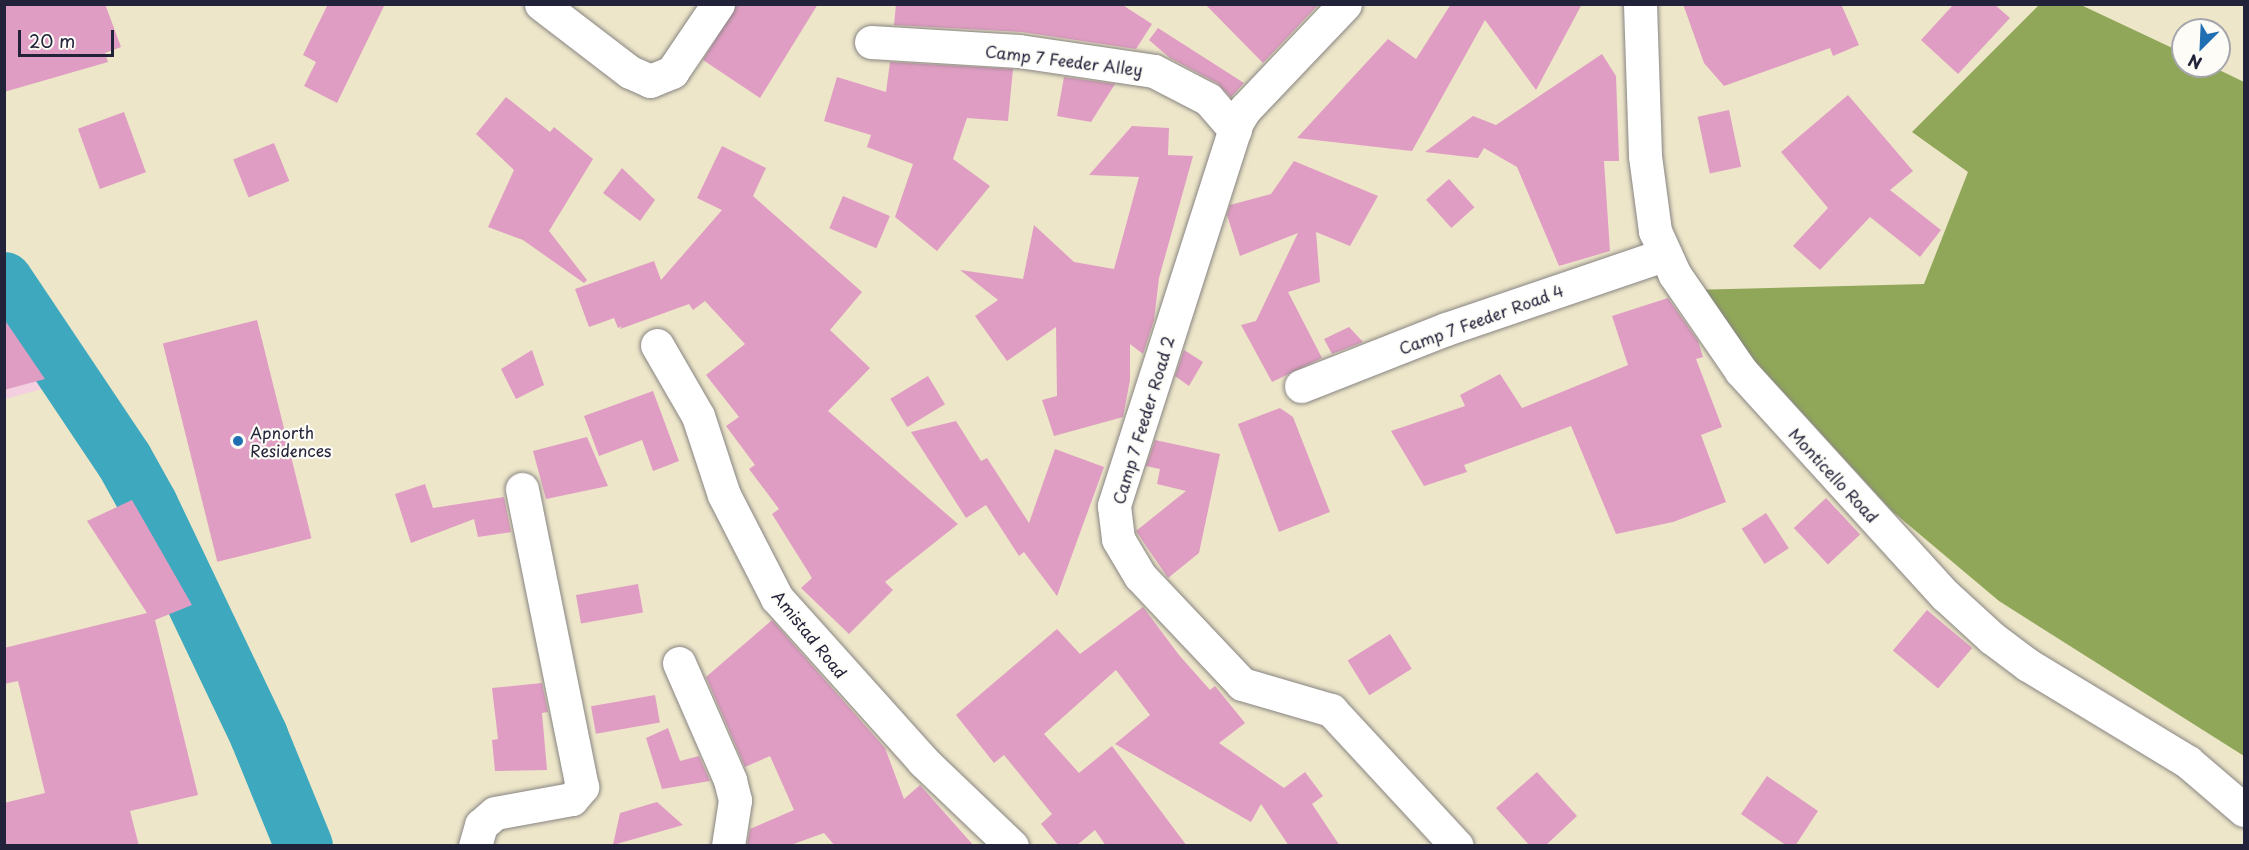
<!DOCTYPE html>
<style>
body{margin:0}
#map{position:relative;width:2249px;height:850px;overflow:hidden;background:#ede6c9;font-family:"Playpen Sans",sans-serif}
div>[style]{position:absolute}
[style*='--x']{left:calc(var(--x)*1px);top:calc(var(--y)*1px);width:calc(var(--w)*1px);rotate:calc(var(--a)*1deg)}
.built>*{inset:0;background:#f3cfdf}
.forest>*{inset:0;background:#90a759}
.river>*{height:58px;margin:-29px;padding:0 29px;transform-origin:29px;border-radius:29px;background:#3ea9be}
.building>*{inset:0;background:#e09dc3;transform-origin:0 0}
.roads{filter:drop-shadow(0 0 2px #888482) drop-shadow(0 0 2px #888482)}
.minor>*{height:33px;margin:-16.5px;padding:0 16.5px;transform-origin:16.5px;border-radius:16.5px;background:#fff}
.major>*{height:33px;margin:-16.5px;padding:0 16.5px;transform-origin:16.5px;border-radius:16.5px;background:#fff}
.dots>*{width:16px;height:16px;translate:-50% -50%;box-sizing:border-box;border:3px solid #fdfcf7;border-radius:50%}
span{translate:-50% -50%;white-space:nowrap;text-align:center;line-height:1.15;-webkit-text-stroke:4.5px #fdfcf7;paint-order:stroke}
.street-label{font-size:16px;color:#22223b}
.poi-label{font-size:16px;color:#22223b}
.left{translate:0 -50%;text-align:left}
.frame{position:absolute;inset:0;border:6px solid #22223b;pointer-events:none}
.north{position:absolute;left:2171px;top:18px;width:60px;height:60px;box-sizing:border-box;background:#fdfcf7;border:2px solid #a5a5ac;border-radius:50%;rotate:204deg;font-size:16px;font-weight:700;line-height:24px;text-align:center;color:#22223b}
.north::after{content:'';display:block;margin:auto;width:21px;height:27px;background:#1f6fb2;clip-path:polygon(50% 0,100% 100%,50% 72%,0 100%)}
.scale{position:absolute;left:18px;top:30px;width:96px;height:27px;box-sizing:border-box;border:3px solid #22223b;border-top:0;padding-left:8px;font-size:18px;line-height:21px;white-space:nowrap;color:#22223b;-webkit-text-stroke:4px #fdfcf7;paint-order:stroke}
</style>
<div id="map">
<div class="built">
<div style="clip-path:polygon(5px 297px,57px 385px,5px 399px)"></div>
</div>
<div class="forest">
<div style="clip-path:polygon(2039px 5px,2081px 5px,2183px 53px,2183px 66px,2211px 66px,2244px 82px,2244px 756px,1999px 601px,1892px 511px,1690px 290px,1924px 284px,1968px 172px,1912px 132px)"></div>
</div>
<div class="river">
<div style="--x:4;--y:281;--w:216;--a:56.2"></div>
<div style="--x:124;--y:460;--w:51;--a:60.9"></div>
<div style="--x:149;--y:505;--w:256;--a:64.5"></div>
<div style="--x:259;--y:736;--w:119;--a:67.8"></div>
</div>
<div class="building">
<div style="clip-path:polygon(4px 4px,105px 4px,121px 47px,105px 53px,108px 62px,4px 92px)"></div>
<div style="clip-path:polygon(328px 4px,385px 4px,337px 103px,304px 86px,316px 62px,303px 55px)"></div>
<div style="clip-path:polygon(737px 4px,818px 4px,760px 98px,703px 60px)"></div>
<div style="clip-path:polygon(896px 4px,1121px 4px,1152px 24px,1136px 49px,1022px 32px,894px 25px)"></div>
<div style="clip-path:polygon(1205px 4px,1319px 4px,1263px 63px)"></div>
<div style="clip-path:polygon(1451px 4px,1582px 4px,1536px 90px,1485px 20px,1412px 151px,1297px 138px,1388px 39px,1416px 59px)"></div>
<div style="clip-path:polygon(1683px 4px,1841px 4px,1859px 45px,1833px 56px,1830px 48px,1724px 86px,1704px 63px)"></div>
<div style="clip-path:polygon(1954px 4px,1994px 4px,2010px 18px,1958px 74px,1921px 40px)"></div>
<div style="clip-path:polygon(1158px 28px,1244px 83px,1231px 97px,1217px 83px,1170px 58px,1149px 40px)"></div>
<div style="clip-path:polygon(1602px 54px,1616px 76px,1619px 161px,1604px 161px,1610px 251px,1559px 266px,1517px 167px,1484px 148px,1478px 158px,1425px 152px,1473px 116px,1496px 125px)"></div>
<div style="clip-path:polygon(890px 62px,1013px 69px,1008px 121px,967px 118px,953px 159px,990px 186px,937px 251px,895px 217px,913px 164px,867px 147px,871px 135px,824px 121px,837px 77px,886px 92px)"></div>
<div style="clip-path:polygon(1064px 77px,1115px 84px,1091px 122px,1057px 116px)"></div>
<div style="clip-path:polygon(1848px 95px,1913px 171px,1890px 190px,1941px 230px,1920px 257px,1870px 217px,1820px 270px,1793px 246px,1828px 208px,1781px 152px)"></div>
<div style="clip-path:polygon(506px 97px,550px 132px,554px 127px,593px 159px,549px 231px,587px 280px,584px 283px,523px 240px,488px 227px,514px 170px,476px 134px)"></div>
<div style="left:1729px;top:110px;width:58px;height:32px;rotate:78deg"></div>
<div style="left:124px;top:112px;width:64px;height:49px;rotate:70deg"></div>
<div style="clip-path:polygon(1132px 126px,1169px 128px,1168px 155px,1193px 156px,1159px 278px,1154px 320px,1143px 354px,1130px 344px,1130px 380px,1123px 417px,1054px 436px,1042px 400px,1057px 396px,1056px 327px,1007px 361px,975px 316px,998px 300px,960px 270px,1023px 279px,1034px 225px,1074px 262px,1114px 269px,1139px 177px,1089px 175px)"></div>
<div style="left:274px;top:143px;width:41px;height:44px;rotate:68deg"></div>
<div style="clip-path:polygon(722px 146px,766px 168px,753px 196px,862px 292px,830px 330px,870px 368px,828px 411px,958px 524px,885px 582px,893px 590px,849px 634px,801px 588px,812px 578px,772px 514px,779px 509px,749px 469px,755px 465px,726px 426px,739px 417px,706px 375px,745px 344px,705px 301px,693px 310px,689px 304px,620px 329px,622px 326px,618px 328px,614px 318px,589px 327px,575px 289px,654px 261px,661px 280px,722px 210px,697px 198px)"></div>
<div style="clip-path:polygon(1294px 161px,1378px 196px,1350px 246px,1316px 232px,1320px 282px,1288px 292px,1322px 358px,1272px 382px,1241px 325px,1256px 321px,1298px 233px,1240px 256px,1227px 215px,1230px 205px,1271px 194px)"></div>
<div style="clip-path:polygon(622px 168px,655px 200px,640px 221px,603px 193px)"></div>
<div style="left:1449px;top:179px;width:38px;height:31px;rotate:48deg"></div>
<div style="left:843px;top:196px;width:51px;height:35px;rotate:23deg"></div>
<div style="clip-path:polygon(1668px 298px,1698px 341px,1703px 357px,1696px 359px,1722px 427px,1701px 435px,1726px 502px,1673px 522px,1616px 534px,1571px 426px,1464px 465px,1467px 472px,1424px 486px,1391px 431px,1465px 406px,1460px 395px,1500px 374px,1522px 408px,1628px 365px,1612px 316px)"></div>
<div style="clip-path:polygon(4px 319px,45px 379px,4px 390px)"></div>
<div style="left:257px;top:320px;width:225px;height:97px;rotate:76deg"></div>
<div style="clip-path:polygon(1349px 327px,1363px 342px,1332px 354px,1324px 339px)"></div>
<div style="clip-path:polygon(532px 350px,544px 385px,516px 399px,501px 369px)"></div>
<div style="clip-path:polygon(1184px 350px,1203px 362px,1189px 386px,1175px 376px)"></div>
<div style="left:928px;top:376px;width:33px;height:44px;rotate:59deg"></div>
<div style="clip-path:polygon(653px 391px,679px 461px,653px 471px,642px 440px,599px 456px,584px 416px)"></div>
<div style="clip-path:polygon(1280px 408px,1293px 417px,1330px 512px,1279px 532px,1238px 424px)"></div>
<div style="clip-path:polygon(956px 421px,981px 461px,987px 458px,1029px 523px,1055px 449px,1104px 467px,1057px 596px,1024px 552px,1019px 556px,986px 505px,966px 518px,911px 432px)"></div>
<div style="clip-path:polygon(587px 437px,608px 486px,546px 499px,533px 451px)"></div>
<div style="clip-path:polygon(1155px 440px,1220px 454px,1199px 553px,1168px 578px,1136px 531px,1186px 491px,1157px 484px,1160px 469px,1146px 466px)"></div>
<div style="clip-path:polygon(425px 484px,433px 508px,504px 497px,511px 532px,478px 537px,474px 519px,411px 543px,395px 494px)"></div>
<div style="left:1826px;top:498px;width:50px;height:44px;rotate:47deg"></div>
<div style="clip-path:polygon(132px 500px,192px 605px,155px 620px,198px 795px,130px 811px,139px 846px,4px 846px,4px 803px,45px 793px,18px 681px,4px 684px,4px 648px,147px 613px,87px 521px)"></div>
<div style="left:1766px;top:513px;width:42px;height:29px;rotate:57deg"></div>
<div style="left:638px;top:584px;width:29px;height:63px;rotate:80deg"></div>
<div style="clip-path:polygon(1143px 607px,1179px 655px,1210px 690px,1215px 686px,1245px 723px,1219px 743px,1284px 788px,1305px 772px,1323px 796px,1312px 804px,1340px 846px,1289px 846px,1261px 804px,1251px 822px,1115px 744px,1150px 715px,1116px 670px,1044px 734px,1079px 773px,1112px 746px,1187px 846px,1106px 846px,1095px 830px,1076px 846px,1059px 846px,1041px 824px,1052px 814px,1004px 755px,994px 763px,956px 715px,1057px 629px,1080px 654px)"></div>
<div style="left:1927px;top:610px;width:59px;height:53px;rotate:40deg"></div>
<div style="clip-path:polygon(772px 620px,885px 748px,904px 799px,920px 785px,974px 846px,835px 846px,824px 833px,788px 846px,747px 846px,750px 829px,794px 810px,770px 756px,745px 767px,706px 677px)"></div>
<div style="left:1390px;top:634px;width:41px;height:50px;rotate:58deg"></div>
<div style="clip-path:polygon(542px 683px,548px 712px,542px 713px,547px 770px,495px 771px,492px 740px,498px 739px,492px 688px)"></div>
<div style="left:655px;top:695px;width:28px;height:65px;rotate:80deg"></div>
<div style="clip-path:polygon(668px 728px,680px 761px,699px 756px,710px 781px,662px 789px,646px 738px)"></div>
<div style="clip-path:polygon(1537px 772px,1577px 816px,1545px 846px,1530px 846px,1496px 808px)"></div>
<div style="clip-path:polygon(1767px 776px,1818px 811px,1795px 846px,1787px 846px,1741px 814px)"></div>
<div style="clip-path:polygon(657px 802px,683px 825px,613px 845px,620px 813px)"></div>
</div>
<div class="roads">
<div class="minor">
<div style="--x:541;--y:4;--w:112;--a:37.4"></div>
<div style="--x:630;--y:72;--w:22;--a:24"></div>
<div style="--x:650;--y:81;--w:24;--a:-22"></div>
<div style="--x:672;--y:72;--w:82;--a:-55.9"></div>
<div style="--x:1345;--y:4;--w:145;--a:133.6"></div>
<div style="--x:1245;--y:109;--w:15;--a:122"></div>
<div style="--x:1237;--y:122;--w:403;--a:107.8"></div>
<div style="--x:1114;--y:506;--w:33;--a:83"></div>
<div style="--x:1118;--y:539;--w:43;--a:59.3"></div>
<div style="--x:1140;--y:576;--w:149;--a:46.6"></div>
<div style="--x:1242;--y:684;--w:93;--a:16.3"></div>
<div style="--x:1331;--y:710;--w:185;--a:47.2"></div>
<div style="--x:871;--y:42;--w:148;--a:3.5"></div>
<div style="--x:1019;--y:51;--w:136;--a:8.4"></div>
<div style="--x:1154;--y:71;--w:61;--a:27.4"></div>
<div style="--x:1208;--y:99;--w:41;--a:48.9"></div>
<div style="--x:657;--y:345;--w:82;--a:60"></div>
<div style="--x:698;--y:416;--w:83;--a:71.8"></div>
<div style="--x:724;--y:495;--w:116;--a:62.8"></div>
<div style="--x:777;--y:598;--w:219;--a:48.1"></div>
<div style="--x:923;--y:761;--w:123;--a:43.7"></div>
<div style="--x:1301;--y:386;--w:156;--a:-21.5"></div>
<div style="--x:1446;--y:329;--w:229;--a:-18.8"></div>
<div style="--x:679;--y:663;--w:128;--a:66.4"></div>
<div style="--x:730;--y:780;--w:21;--a:76"></div>
<div style="--x:735;--y:800;--w:47;--a:98.7"></div>
<div style="--x:475;--y:846;--w:22;--a:-74"></div>
<div style="--x:481;--y:825;--w:18;--a:-41"></div>
<div style="--x:495;--y:813;--w:78;--a:-10.3"></div>
<div style="--x:572;--y:799;--w:16;--a:-50"></div>
<div style="--x:582;--y:787;--w:304;--a:-101.4"></div>
</div>
<div class="major">
<div style="--x:1640;--y:4;--w:152;--a:88.1"></div>
<div style="--x:1645;--y:156;--w:76;--a:82.4"></div>
<div style="--x:1655;--y:231;--w:48;--a:65.6"></div>
<div style="--x:1675;--y:275;--w:116;--a:55.5"></div>
<div style="--x:1741;--y:371;--w:303;--a:47.7"></div>
<div style="--x:1945;--y:595;--w:64;--a:42.5"></div>
<div style="--x:1992;--y:638;--w:45;--a:36.9"></div>
<div style="--x:2028;--y:665;--w:187;--a:31.2"></div>
<div style="--x:2188;--y:762;--w:74;--a:40.6"></div>
</div>
</div>
<div class="dots">
<div style="left:238px;top:441px;background:#1f6fb2"></div>
</div>
<div class="street-label">
<span style="left:1064px;top:60px;rotate:7deg">Camp 7 Feeder Alley</span>
<span style="left:1481px;top:319px;rotate:-20deg">Camp 7 Feeder Road 4</span>
<span style="left:1143px;top:420px;rotate:-73deg">Camp 7 Feeder Road 2</span>
<span style="left:1834px;top:475px;rotate:47deg">Monticello Road</span>
<span style="left:810px;top:634px;rotate:51deg">Amistad Road</span>
</div>
<div class="poi-label">
<span class="left" style="left:250px;top:441px">Apnorth<br>Residences</span>
</div>
<div class="frame"></div>
<div class="north">N</div>
<div class="scale">20 m</div>
</div>
